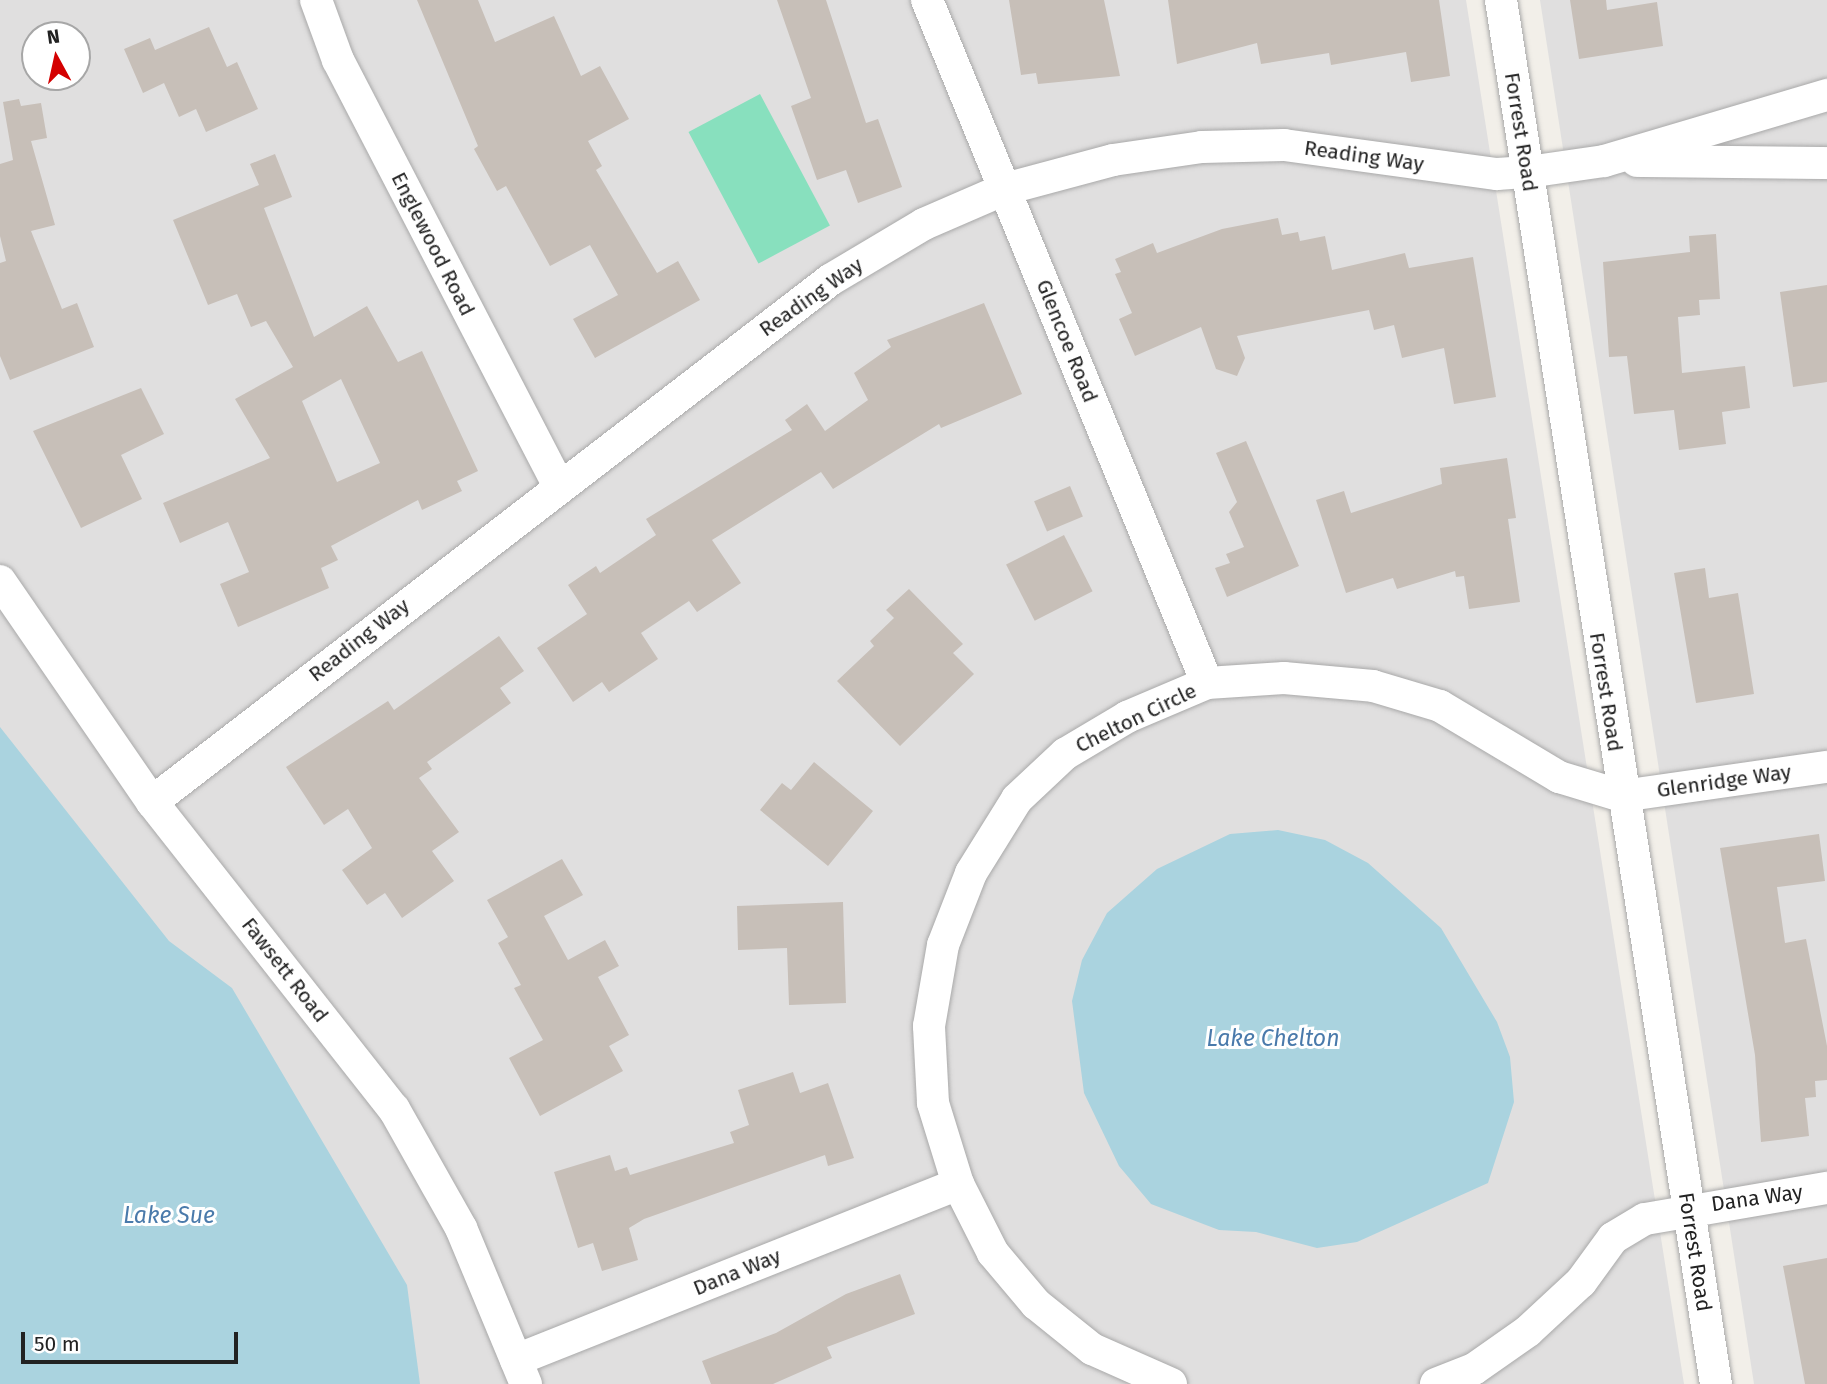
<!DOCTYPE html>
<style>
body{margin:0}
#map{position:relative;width:1827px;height:1384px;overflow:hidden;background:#f2efe9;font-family:"Fira Sans",sans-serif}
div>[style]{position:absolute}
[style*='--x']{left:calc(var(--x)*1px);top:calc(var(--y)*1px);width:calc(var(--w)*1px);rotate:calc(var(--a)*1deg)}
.residential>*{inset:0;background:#e0dfdf}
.pitch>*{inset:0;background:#88e0be;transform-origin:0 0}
.water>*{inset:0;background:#aad3df}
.building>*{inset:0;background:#c7bfb8;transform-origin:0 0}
.roads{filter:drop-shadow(0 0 2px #a9a9a9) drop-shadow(0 0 2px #a9a9a9)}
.minor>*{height:32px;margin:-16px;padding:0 16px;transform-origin:16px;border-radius:16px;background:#fff}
span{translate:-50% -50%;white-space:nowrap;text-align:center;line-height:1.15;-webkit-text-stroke:6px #fff;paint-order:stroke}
.street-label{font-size:21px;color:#222}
.water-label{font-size:23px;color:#4a7aab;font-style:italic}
.north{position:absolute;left:21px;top:21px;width:70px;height:70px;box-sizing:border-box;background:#fff;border:2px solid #a7a7a7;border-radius:50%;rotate:352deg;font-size:19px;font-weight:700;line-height:28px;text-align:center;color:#222}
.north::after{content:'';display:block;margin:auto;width:24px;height:32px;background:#d40000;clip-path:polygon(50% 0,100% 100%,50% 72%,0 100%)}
.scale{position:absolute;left:21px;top:1332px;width:217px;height:32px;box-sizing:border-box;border:4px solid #222;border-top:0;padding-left:9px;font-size:21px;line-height:24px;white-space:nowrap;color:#222;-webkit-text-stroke:5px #fff;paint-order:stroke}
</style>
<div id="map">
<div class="residential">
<div style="clip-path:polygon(evenodd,0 0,1466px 0,1684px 1384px,0 1384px,0 0,35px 35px,77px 35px,77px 77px,35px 77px,35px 35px)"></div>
<div style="clip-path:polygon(1540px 0,1827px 0,1827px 1384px,1754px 1384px)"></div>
</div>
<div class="pitch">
<div style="left:760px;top:94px;width:149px;height:81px;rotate:62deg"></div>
</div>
<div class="water">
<div style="clip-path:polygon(0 727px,169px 941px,232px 988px,407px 1285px,420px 1384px,0 1384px)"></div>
<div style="clip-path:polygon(1278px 830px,1325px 840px,1368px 863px,1441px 928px,1497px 1022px,1510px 1057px,1514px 1102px,1488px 1183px,1357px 1242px,1317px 1248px,1256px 1232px,1219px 1230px,1151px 1204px,1119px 1166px,1084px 1093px,1072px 1001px,1082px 960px,1107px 913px,1157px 869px,1230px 834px)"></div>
</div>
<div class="building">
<div style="clip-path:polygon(417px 0,478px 0,495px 42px,554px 16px,581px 76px,600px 66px,629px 119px,588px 141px,602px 166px,596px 170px,657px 273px,678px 261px,700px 300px,595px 358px,573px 319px,618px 295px,590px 245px,550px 266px,506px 186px,497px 191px,474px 149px,478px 146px)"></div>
<div style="clip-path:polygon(777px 0,826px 0,866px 123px,878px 119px,902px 187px,858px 203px,846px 170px,817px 180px,791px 106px,811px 98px)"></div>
<div style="clip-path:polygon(1009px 0,1104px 0,1120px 76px,1038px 84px,1036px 73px,1021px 75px)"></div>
<div style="clip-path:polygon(1168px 0,1439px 0,1450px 76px,1411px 82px,1406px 52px,1331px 65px,1329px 53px,1261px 64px,1257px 43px,1177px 64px)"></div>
<div style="clip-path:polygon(1570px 0,1606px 0,1607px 10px,1657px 2px,1663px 46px,1579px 59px)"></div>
<div style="clip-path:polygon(209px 27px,227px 67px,237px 62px,258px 109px,206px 132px,196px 109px,179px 117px,164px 83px,143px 93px,124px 49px,150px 38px,155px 50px)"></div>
<div style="clip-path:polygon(19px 99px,21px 106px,41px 103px,47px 138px,31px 141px,55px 225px,31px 231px,62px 309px,77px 303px,94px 347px,10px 380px,0 356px,0 263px,6px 261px,0 236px,0 164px,13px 160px,3px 102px)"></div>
<div style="clip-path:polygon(evenodd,275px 154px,292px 197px,264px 208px,314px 337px,367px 306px,398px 362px,422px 351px,478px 471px,457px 481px,462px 491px,422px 510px,418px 500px,331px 546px,338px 560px,321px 568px,329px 588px,238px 627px,220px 584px,249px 572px,228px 522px,180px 543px,163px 503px,270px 458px,235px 399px,293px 367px,266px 321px,251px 327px,237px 294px,208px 305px,173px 220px,259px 185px,250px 164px,275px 154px,341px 379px,380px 463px,337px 482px,302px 401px,341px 379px)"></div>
<div style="clip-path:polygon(1278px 218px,1282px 235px,1298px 232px,1300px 241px,1325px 236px,1332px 270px,1405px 253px,1409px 268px,1473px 257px,1496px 397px,1454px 404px,1444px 348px,1402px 358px,1394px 325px,1374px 330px,1369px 310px,1237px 336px,1245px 358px,1237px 376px,1216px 369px,1201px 327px,1135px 356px,1119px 319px,1132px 313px,1115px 274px,1121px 272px,1115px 259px,1153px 243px,1157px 253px,1222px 229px)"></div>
<div style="clip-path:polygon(1716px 234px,1720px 299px,1699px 300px,1700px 315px,1678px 317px,1682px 373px,1745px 366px,1750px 408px,1722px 412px,1726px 444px,1679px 450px,1674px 410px,1634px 414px,1627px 356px,1609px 357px,1603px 262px,1690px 252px,1689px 236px)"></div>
<div style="clip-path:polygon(1827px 285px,1827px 382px,1793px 387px,1780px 292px)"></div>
<div style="clip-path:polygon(984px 303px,1022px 394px,941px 428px,939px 424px,833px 489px,821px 472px,712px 540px,741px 583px,697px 612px,689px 601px,641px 633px,658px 659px,609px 692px,602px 682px,573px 702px,537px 648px,587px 614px,568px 585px,596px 566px,600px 573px,656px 535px,646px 519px,792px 430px,785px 420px,807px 404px,825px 431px,868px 400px,854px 373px,891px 347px,887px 340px)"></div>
<div style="clip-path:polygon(141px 388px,164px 434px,121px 455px,142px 499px,81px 528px,33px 431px)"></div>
<div style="clip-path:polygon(1246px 441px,1299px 566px,1227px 597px,1215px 568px,1230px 563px,1226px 554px,1244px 547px,1229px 512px,1237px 502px,1216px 453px)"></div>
<div style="clip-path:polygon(1507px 458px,1516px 518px,1508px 519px,1520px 602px,1469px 609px,1464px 576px,1456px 577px,1455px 571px,1397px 589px,1393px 578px,1346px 593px,1316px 500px,1344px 491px,1351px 513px,1442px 484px,1440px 468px)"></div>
<div style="left:1070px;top:486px;width:33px;height:39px;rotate:67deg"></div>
<div style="left:1064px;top:535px;width:63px;height:65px;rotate:63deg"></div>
<div style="clip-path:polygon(1705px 568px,1709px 598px,1738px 593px,1754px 694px,1696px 703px,1674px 573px)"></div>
<div style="clip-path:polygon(909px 589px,963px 644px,953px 653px,974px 674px,900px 746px,837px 681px,874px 646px,870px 641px,894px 618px,886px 610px)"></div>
<div style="clip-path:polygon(499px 636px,524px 671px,500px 688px,511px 703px,427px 762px,432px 769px,419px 778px,459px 832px,432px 851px,454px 881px,402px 918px,385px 893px,367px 905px,342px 870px,372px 848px,348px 809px,324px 825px,286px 767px,388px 701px,394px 710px)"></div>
<div style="clip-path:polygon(814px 762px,873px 811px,828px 866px,760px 810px,782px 783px,791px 790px)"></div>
<div style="clip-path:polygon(1819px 834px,1825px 881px,1777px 887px,1785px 943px,1806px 939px,1827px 1046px,1827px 1080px,1815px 1081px,1816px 1097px,1805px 1098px,1809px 1136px,1761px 1142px,1755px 1055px,1720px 848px)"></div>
<div style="clip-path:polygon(562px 859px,583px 895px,544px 916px,568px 960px,605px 940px,619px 966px,598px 977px,629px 1035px,609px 1046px,623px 1071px,540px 1116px,509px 1058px,543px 1040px,514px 988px,521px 985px,498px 943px,508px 937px,487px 900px)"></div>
<div style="clip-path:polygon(843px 902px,846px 1003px,789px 1005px,787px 948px,738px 950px,737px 906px)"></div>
<div style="clip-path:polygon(793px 1072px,800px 1093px,828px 1083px,854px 1158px,828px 1166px,825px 1155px,644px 1219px,629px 1228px,638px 1260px,602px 1271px,593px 1243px,578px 1248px,554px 1172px,610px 1155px,615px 1171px,627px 1167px,630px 1175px,734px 1143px,730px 1132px,749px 1125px,738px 1090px)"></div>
<div style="clip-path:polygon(1827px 1258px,1827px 1384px,1805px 1384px,1783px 1266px)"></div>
<div style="clip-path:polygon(900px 1274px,915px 1314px,827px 1347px,832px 1358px,773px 1384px,711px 1384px,702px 1361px,776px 1333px,846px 1294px)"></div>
</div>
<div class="roads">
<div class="minor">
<div style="--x:316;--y:0;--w:64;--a:69.9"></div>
<div style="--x:338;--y:60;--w:479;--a:62.6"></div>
<div style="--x:927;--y:0;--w:738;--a:67.71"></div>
<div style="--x:1501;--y:0;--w:1401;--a:81.17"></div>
<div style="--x:1637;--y:161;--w:190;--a:0.6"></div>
<div style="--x:0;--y:581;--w:268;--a:55.5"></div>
<div style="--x:152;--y:802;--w:391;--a:51.8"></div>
<div style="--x:394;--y:1109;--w:137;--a:60.6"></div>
<div style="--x:461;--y:1228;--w:169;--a:67.4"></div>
<div style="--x:152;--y:802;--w:856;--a:-37.59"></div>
<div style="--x:830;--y:280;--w:109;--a:-30.8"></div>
<div style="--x:924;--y:224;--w:88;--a:-23.4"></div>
<div style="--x:1005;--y:189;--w:112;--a:-15"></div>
<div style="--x:1113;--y:160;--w:90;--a:-8.3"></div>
<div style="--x:1202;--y:147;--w:82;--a:-1.4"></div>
<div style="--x:1284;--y:145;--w:215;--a:7.8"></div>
<div style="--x:1497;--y:174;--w:31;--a:-4"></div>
<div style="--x:1528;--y:172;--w:77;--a:-8.2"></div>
<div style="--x:1604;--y:161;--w:233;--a:-16.5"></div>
<div style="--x:516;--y:1360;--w:476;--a:-21.7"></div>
<div style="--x:1171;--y:1384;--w:86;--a:-156.1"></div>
<div style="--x:1092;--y:1349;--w:72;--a:-141.2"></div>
<div style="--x:1036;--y:1304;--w:67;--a:-130.1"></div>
<div style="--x:993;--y:1253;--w:77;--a:-116.9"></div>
<div style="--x:958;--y:1184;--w:85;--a:-107.2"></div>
<div style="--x:933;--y:1103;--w:77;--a:-93"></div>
<div style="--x:929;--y:1026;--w:82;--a:-80.2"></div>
<div style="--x:943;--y:945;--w:77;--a:-68.7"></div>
<div style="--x:971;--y:873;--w:87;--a:-58.1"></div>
<div style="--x:1017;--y:799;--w:66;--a:-43.2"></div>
<div style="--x:1065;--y:754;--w:72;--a:-30.8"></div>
<div style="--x:1127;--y:717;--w:87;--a:-23"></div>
<div style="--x:1207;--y:683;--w:77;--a:-3.7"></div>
<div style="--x:1284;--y:678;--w:89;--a:5.1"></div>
<div style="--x:1373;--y:686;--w:70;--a:16.6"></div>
<div style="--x:1440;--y:706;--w:139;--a:30.8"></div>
<div style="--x:1559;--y:777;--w:66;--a:16.8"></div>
<div style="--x:1622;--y:796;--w:207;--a:-8.1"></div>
<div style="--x:1436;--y:1384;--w:41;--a:-21.5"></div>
<div style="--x:1474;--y:1369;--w:66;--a:-35.1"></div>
<div style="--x:1528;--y:1331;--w:72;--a:-42.8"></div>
<div style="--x:1581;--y:1282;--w:54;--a:-54"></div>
<div style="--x:1613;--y:1238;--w:37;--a:-31"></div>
<div style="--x:1645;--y:1219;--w:185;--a:-9.7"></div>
</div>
</div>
<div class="street-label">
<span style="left:1521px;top:132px;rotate:81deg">Forrest Road</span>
<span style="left:1364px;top:156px;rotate:8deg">Reading Way</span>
<span style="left:433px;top:244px;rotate:63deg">Englewood Road</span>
<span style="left:811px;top:297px;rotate:-35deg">Reading Way</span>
<span style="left:1067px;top:341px;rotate:68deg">Glencoe Road</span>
<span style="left:359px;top:640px;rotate:-38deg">Reading Way</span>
<span style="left:1606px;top:692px;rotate:81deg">Forrest Road</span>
<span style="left:1136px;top:718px;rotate:-26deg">Chelton Circle</span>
<span style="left:1724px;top:781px;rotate:-8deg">Glenridge Way</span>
<span style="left:285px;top:970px;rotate:52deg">Fawsett Road</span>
<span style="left:1757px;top:1198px;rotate:-8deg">Dana Way</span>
<span style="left:1695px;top:1252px;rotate:81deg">Forrest Road</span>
<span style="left:737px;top:1272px;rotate:-22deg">Dana Way</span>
</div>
<div class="water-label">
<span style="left:1273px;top:1038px">Lake Chelton</span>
<span style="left:169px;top:1215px">Lake Sue</span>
</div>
<div class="north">N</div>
<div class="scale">50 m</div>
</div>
